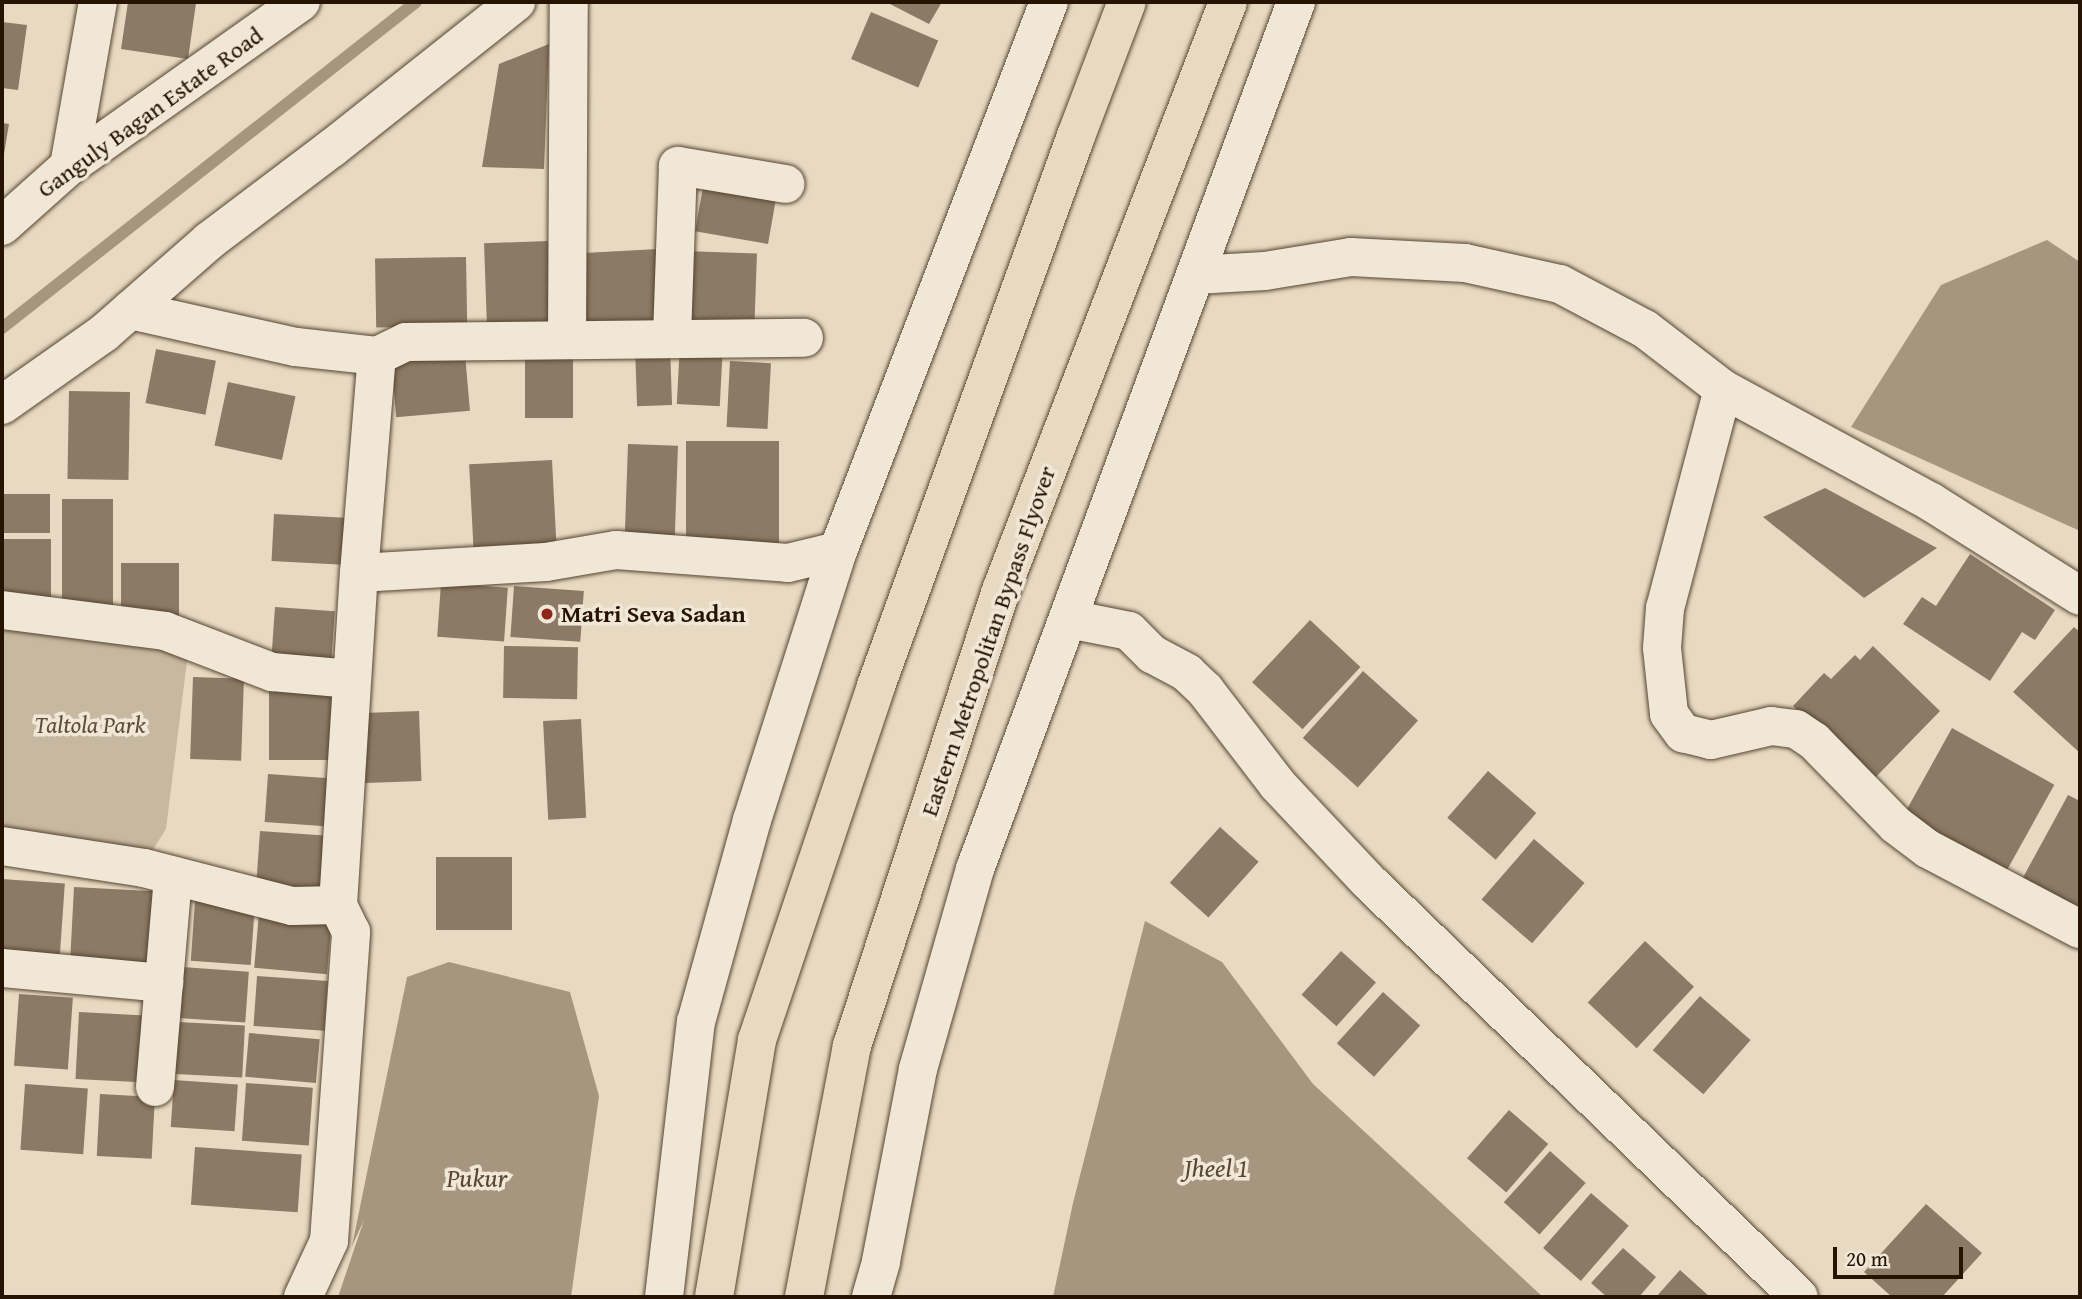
<!DOCTYPE html>
<style>
body{margin:0}
#map{position:relative;width:2082px;height:1299px;overflow:hidden;background:#e8dac2;font-family:"Gentium Book Plus",serif}
div>[style]{position:absolute}
[style*='--x']{left:calc(var(--x)*1px);top:calc(var(--y)*1px);width:calc(var(--w)*1px);rotate:calc(var(--a)*1deg)}
.green>*{inset:0;background:#c7b8a1}
.water>*{inset:0;background:#a69680}
.stream>*{height:12px;margin:-6px;padding:0 6px;transform-origin:6px;border-radius:6px;background:#a69680}
.building>*{inset:0;background:#8b7a65;transform-origin:0 0}
.roads{filter:drop-shadow(0 0 2px #564531) drop-shadow(0 0 2px #564531)}
.street>*{height:38px;margin:-19px;padding:0 19px;transform-origin:19px;border-radius:19px;background:#f0e7d7}
.secondary>*{height:38px;margin:-19px;padding:0 19px;transform-origin:19px;border-radius:19px;background:#f0e7d7}
.primary>*{height:38px;margin:-19px;padding:0 19px;transform-origin:19px;border-radius:19px;background:#e8dac2}
.dots>*{width:19px;height:19px;translate:-50% -50%;box-sizing:border-box;border:4px solid #f0e7d7;border-radius:50%}
span{translate:-50% -50%;white-space:nowrap;text-align:center;line-height:1.15;-webkit-text-stroke:7px #f0e7d7;paint-order:stroke}
.street-label{font-size:24px;color:#261301}
.poi-label{font-size:24px;color:#261301;font-weight:700}
.left{translate:0 -50%;text-align:left}
.park-label{font-size:24px;color:#5e4d39;font-style:italic}
.water-label{font-size:26px;color:#594734;font-style:italic}
.frame{position:absolute;inset:0;border:4px solid #261301;pointer-events:none}
.scale{position:absolute;left:1833px;top:1247px;width:130px;height:32px;box-sizing:border-box;border:4px solid #261301;border-top:0;padding-left:9px;font-size:21px;line-height:24px;white-space:nowrap;color:#261301;-webkit-text-stroke:5px #f0e7d7;paint-order:stroke}
</style>
<div id="map">
<div class="green">
<div style="clip-path:polygon(2px 620px,188px 653px,166px 829px,147px 859px,2px 838px)"></div>
</div>
<div class="water">
<div style="clip-path:polygon(2047px 240px,2080px 262px,2080px 531px,1851px 427px,1941px 285px)"></div>
<div style="clip-path:polygon(1145px 921px,1222px 962px,1313px 1084px,1543px 1297px,1053px 1297px,1073px 1203px)"></div>
<div style="clip-path:polygon(449px 962px,570px 992px,599px 1096px,571px 1297px,338px 1297px,364px 1220px,352px 1246px,407px 977px)"></div>
</div>
<div class="stream">
<div style="--x:2;--y:328;--w:527;--a:-38.22"></div>
</div>
<div class="building">
<div style="clip-path:polygon(128px 2px,196px 3px,188px 59px,121px 49px)"></div>
<div style="clip-path:polygon(886px 2px,942px 2px,929px 24px)"></div>
<div style="left:871px;top:12px;width:73px;height:51px;rotate:23deg"></div>
<div style="clip-path:polygon(2px 22px,27px 25px,18px 90px,2px 88px)"></div>
<div style="clip-path:polygon(549px 44px,544px 169px,482px 167px,499px 64px)"></div>
<div style="clip-path:polygon(2px 123px,9px 124px,3px 160px,2px 160px)"></div>
<div style="left:704px;top:181px;width:74px;height:51px;rotate:10deg"></div>
<div style="left:548px;top:241px;width:85px;height:64px;rotate:88deg"></div>
<div style="left:658px;top:249px;width:82px;height:79px;rotate:87deg"></div>
<div style="left:683px;top:251px;width:74px;height:80px;rotate:2deg"></div>
<div style="left:466px;top:257px;width:69px;height:91px;rotate:89deg"></div>
<div style="left:680px;top:343px;width:43px;height:61px;rotate:3deg"></div>
<div style="left:670px;top:346px;width:59px;height:35px;rotate:88deg"></div>
<div style="left:156px;top:349px;width:61px;height:55px;rotate:11deg"></div>
<div style="left:525px;top:353px;width:48px;height:65px"></div>
<div style="left:465px;top:354px;width:57px;height:74px;rotate:85deg"></div>
<div style="left:730px;top:361px;width:41px;height:66px;rotate:3deg"></div>
<div style="left:228px;top:382px;width:69px;height:65px;rotate:12deg"></div>
<div style="left:69px;top:391px;width:61px;height:88px;rotate:1deg"></div>
<div style="left:686px;top:441px;width:93px;height:114px"></div>
<div style="left:628px;top:444px;width:50px;height:104px;rotate:2deg"></div>
<div style="left:552px;top:460px;width:95px;height:83px;rotate:87deg"></div>
<div style="clip-path:polygon(1825px 488px,1937px 548px,1864px 598px,1763px 517px)"></div>
<div style="left:2px;top:494px;width:48px;height:39px"></div>
<div style="left:62px;top:499px;width:51px;height:108px"></div>
<div style="left:274px;top:514px;width:76px;height:47px;rotate:3deg"></div>
<div style="left:2px;top:539px;width:49px;height:64px"></div>
<div style="clip-path:polygon(1970px 554px,2055px 610px,2035px 640px,2022px 632px,1990px 681px,1903px 624px,1922px 597px,1936px 606px)"></div>
<div style="left:121px;top:563px;width:58px;height:58px"></div>
<div style="left:441px;top:583px;width:67px;height:54px;rotate:4deg"></div>
<div style="left:514px;top:586px;width:70px;height:51px;rotate:4deg"></div>
<div style="left:275px;top:607px;width:60px;height:56px;rotate:4deg"></div>
<div style="left:1310px;top:620px;width:69px;height:85px;rotate:43deg"></div>
<div style="clip-path:polygon(2074px 627px,2080px 632px,2080px 753px,2013px 692px)"></div>
<div style="left:504px;top:646px;width:74px;height:52px;rotate:1deg"></div>
<div style="clip-path:polygon(1873px 646px,1940px 711px,1872px 781px,1793px 706px,1824px 673px,1831px 679px,1855px 655px,1860px 660px)"></div>
<div style="left:1363px;top:671px;width:74px;height:90px;rotate:42deg"></div>
<div style="left:193px;top:677px;width:51px;height:82px;rotate:2deg"></div>
<div style="left:269px;top:690px;width:65px;height:70px"></div>
<div style="left:419px;top:711px;width:70px;height:56px;rotate:88deg"></div>
<div style="left:581px;top:719px;width:99px;height:38px;rotate:87deg"></div>
<div style="left:1952px;top:728px;width:117px;height:105px;rotate:29deg"></div>
<div style="left:1488px;top:771px;width:64px;height:62px;rotate:41deg"></div>
<div style="left:268px;top:774px;width:72px;height:48px;rotate:4deg"></div>
<div style="clip-path:polygon(2068px 795px,2080px 801px,2080px 915px,2020px 883px)"></div>
<div style="left:1220px;top:827px;width:52px;height:75px;rotate:42deg"></div>
<div style="left:260px;top:831px;width:64px;height:56px;rotate:4deg"></div>
<div style="left:1534px;top:839px;width:67px;height:80px;rotate:41deg"></div>
<div style="left:436px;top:857px;width:76px;height:73px"></div>
<div style="left:2px;top:879px;width:63px;height:81px;rotate:4deg"></div>
<div style="left:74px;top:887px;width:80px;height:75px;rotate:3deg"></div>
<div style="left:195px;top:901px;width:60px;height:60px;rotate:4deg"></div>
<div style="left:259px;top:913px;width:73px;height:55px;rotate:5deg"></div>
<div style="left:1645px;top:941px;width:67px;height:84px;rotate:43deg"></div>
<div style="left:1341px;top:951px;width:47px;height:59px;rotate:42deg"></div>
<div style="left:182px;top:967px;width:67px;height:51px;rotate:4deg"></div>
<div style="left:257px;top:976px;width:71px;height:50px;rotate:4deg"></div>
<div style="left:1383px;top:992px;width:50px;height:69px;rotate:42deg"></div>
<div style="left:19px;top:994px;width:54px;height:72px;rotate:4deg"></div>
<div style="left:1700px;top:996px;width:67px;height:72px;rotate:41deg"></div>
<div style="left:79px;top:1012px;width:71px;height:67px;rotate:3deg"></div>
<div style="left:178px;top:1022px;width:67px;height:52px;rotate:3deg"></div>
<div style="left:249px;top:1033px;width:71px;height:44px;rotate:5deg"></div>
<div style="left:174px;top:1080px;width:64px;height:47px;rotate:4deg"></div>
<div style="left:246px;top:1083px;width:67px;height:58px;rotate:4deg"></div>
<div style="left:25px;top:1084px;width:63px;height:66px;rotate:4deg"></div>
<div style="left:100px;top:1094px;width:55px;height:62px;rotate:3deg"></div>
<div style="left:1509px;top:1110px;width:52px;height:64px;rotate:41deg"></div>
<div style="left:195px;top:1147px;width:107px;height:58px;rotate:4deg"></div>
<div style="left:1550px;top:1151px;width:48px;height:69px;rotate:42deg"></div>
<div style="left:1591px;top:1193px;width:50px;height:73px;rotate:41deg"></div>
<div style="clip-path:polygon(1926px 1204px,1982px 1253px,1942px 1297px,1892px 1297px,1864px 1272px)"></div>
<div style="clip-path:polygon(1623px 1248px,1656px 1277px,1639px 1297px,1607px 1297px,1591px 1283px)"></div>
<div style="clip-path:polygon(1680px 1270px,1710px 1297px,1656px 1297px)"></div>
</div>
<div class="roads">
<div class="street">
<div style="--x:69;--y:166;--w:167;--a:-80"></div>
<div style="--x:2;--y:226;--w:90;--a:-41.8"></div>
<div style="--x:69;--y:166;--w:284;--a:-35.3"></div>
<div style="--x:1195;--y:275;--w:70;--a:-3.3"></div>
<div style="--x:1265;--y:271;--w:87;--a:-9.2"></div>
<div style="--x:1351;--y:257;--w:114;--a:3"></div>
<div style="--x:1465;--y:263;--w:97;--a:12.5"></div>
<div style="--x:1560;--y:284;--w:96;--a:27.9"></div>
<div style="--x:1645;--y:329;--w:98;--a:37.6"></div>
<div style="--x:1723;--y:389;--w:237;--a:28.5"></div>
<div style="--x:1931;--y:502;--w:176;--a:32.2"></div>
<div style="--x:130;--y:310;--w:170;--a:12.6"></div>
<div style="--x:296;--y:347;--w:81;--a:6.3"></div>
<div style="--x:672;--y:337;--w:171;--a:-88"></div>
<div style="--x:678;--y:166;--w:109;--a:9.5"></div>
<div style="--x:567;--y:340;--w:338;--a:-89.7"></div>
<div style="--x:1723;--y:389;--w:227;--a:104.8"></div>
<div style="--x:1665;--y:608;--w:40;--a:94.3"></div>
<div style="--x:1662;--y:648;--w:66;--a:83.9"></div>
<div style="--x:1669;--y:714;--w:24;--a:54"></div>
<div style="--x:1683;--y:733;--w:29;--a:14"></div>
<div style="--x:1711;--y:740;--w:62;--a:-13.1"></div>
<div style="--x:1771;--y:726;--w:25;--a:7"></div>
<div style="--x:1796;--y:729;--w:22;--a:34"></div>
<div style="--x:1814;--y:741;--w:117;--a:45.7"></div>
<div style="--x:1896;--y:825;--w:40;--a:37"></div>
<div style="--x:1928;--y:849;--w:172;--a:27.8"></div>
<div style="--x:2;--y:405;--w:125;--a:-35.2"></div>
<div style="--x:104;--y:333;--w:140;--a:-41.2"></div>
<div style="--x:209;--y:241;--w:154;--a:-37.1"></div>
<div style="--x:332;--y:148;--w:235;--a:-38.4"></div>
<div style="--x:359;--y:573;--w:187;--a:-3.4"></div>
<div style="--x:546;--y:562;--w:71;--a:-9.7"></div>
<div style="--x:616;--y:550;--w:172;--a:4.3"></div>
<div style="--x:788;--y:563;--w:51;--a:-13.5"></div>
<div style="--x:2;--y:610;--w:164;--a:7.3"></div>
<div style="--x:165;--y:631;--w:115;--a:21"></div>
<div style="--x:272;--y:672;--w:80;--a:5"></div>
<div style="--x:1069;--y:619;--w:61;--a:11.3"></div>
<div style="--x:1129;--y:631;--w:33;--a:45"></div>
<div style="--x:1152;--y:654;--w:40;--a:28"></div>
<div style="--x:1187;--y:673;--w:25;--a:43"></div>
<div style="--x:1205;--y:690;--w:118;--a:52.5"></div>
<div style="--x:1277;--y:784;--w:132;--a:46.8"></div>
<div style="--x:1367;--y:880;--w:600;--a:43.99"></div>
<div style="--x:2;--y:846;--w:144;--a:8.8"></div>
<div style="--x:144;--y:868;--w:153;--a:14.4"></div>
<div style="--x:292;--y:906;--w:46;--a:-1.2"></div>
<div style="--x:2;--y:968;--w:163;--a:5.3"></div>
<div style="--x:155;--y:1087;--w:212;--a:-85.1"></div>
<div style="--x:303;--y:1297;--w:62;--a:-65.1"></div>
<div style="--x:329;--y:1241;--w:310;--a:-85.9"></div>
<div style="--x:351;--y:932;--w:30;--a:-116"></div>
<div style="--x:338;--y:905;--w:333;--a:-86.4"></div>
<div style="--x:359;--y:573;--w:218;--a:-85.3"></div>
<div style="--x:377;--y:356;--w:32;--a:-26"></div>
<div style="--x:406;--y:342;--w:398;--a:-0.6"></div>
</div>
<div class="secondary">
<div style="--x:664;--y:1297;--w:277;--a:-83.4"></div>
<div style="--x:696;--y:1022;--w:210;--a:-74.5"></div>
<div style="--x:752;--y:820;--w:282;--a:-72.3"></div>
<div style="--x:838;--y:551;--w:588;--a:-68.98"></div>
<div style="--x:871;--y:1297;--w:37;--a:-74"></div>
<div style="--x:881;--y:1261;--w:196;--a:-79.1"></div>
<div style="--x:918;--y:1069;--w:208;--a:-74.1"></div>
<div style="--x:975;--y:869;--w:925;--a:-69.68"></div>
</div>
<div class="primary">
<div style="--x:714;--y:1297;--w:261;--a:-80.5"></div>
<div style="--x:757;--y:1040;--w:373;--a:-71.4"></div>
<div style="--x:876;--y:686;--w:585;--a:-70.02"></div>
<div style="--x:1076;--y:136;--w:143;--a:-69.2"></div>
<div style="--x:804;--y:1297;--w:256;--a:-79.2"></div>
<div style="--x:852;--y:1046;--w:477;--a:-71.9"></div>
<div style="--x:1000;--y:593;--w:633;--a:-68.9"></div>
</div>
</div>
<div class="dots">
<div style="left:547px;top:614px;background:#8f2418"></div>
</div>
<div class="street-label">
<span style="left:150px;top:112px;rotate:-36deg">Ganguly Bagan Estate Road</span>
<span style="left:988px;top:641px;rotate:-71deg">Eastern Metropolitan Bypass Flyover</span>
</div>
<div class="poi-label">
<span class="left" style="left:561px;top:614px">Matri Seva Sadan</span>
</div>
<div class="park-label">
<span style="left:90px;top:725px">Taltola Park</span>
</div>
<div class="water-label">
<span style="left:1216px;top:1168px">Jheel 1</span>
<span style="left:477px;top:1178px">Pukur</span>
</div>
<div class="frame"></div>
<div class="scale">20 m</div>
</div>
